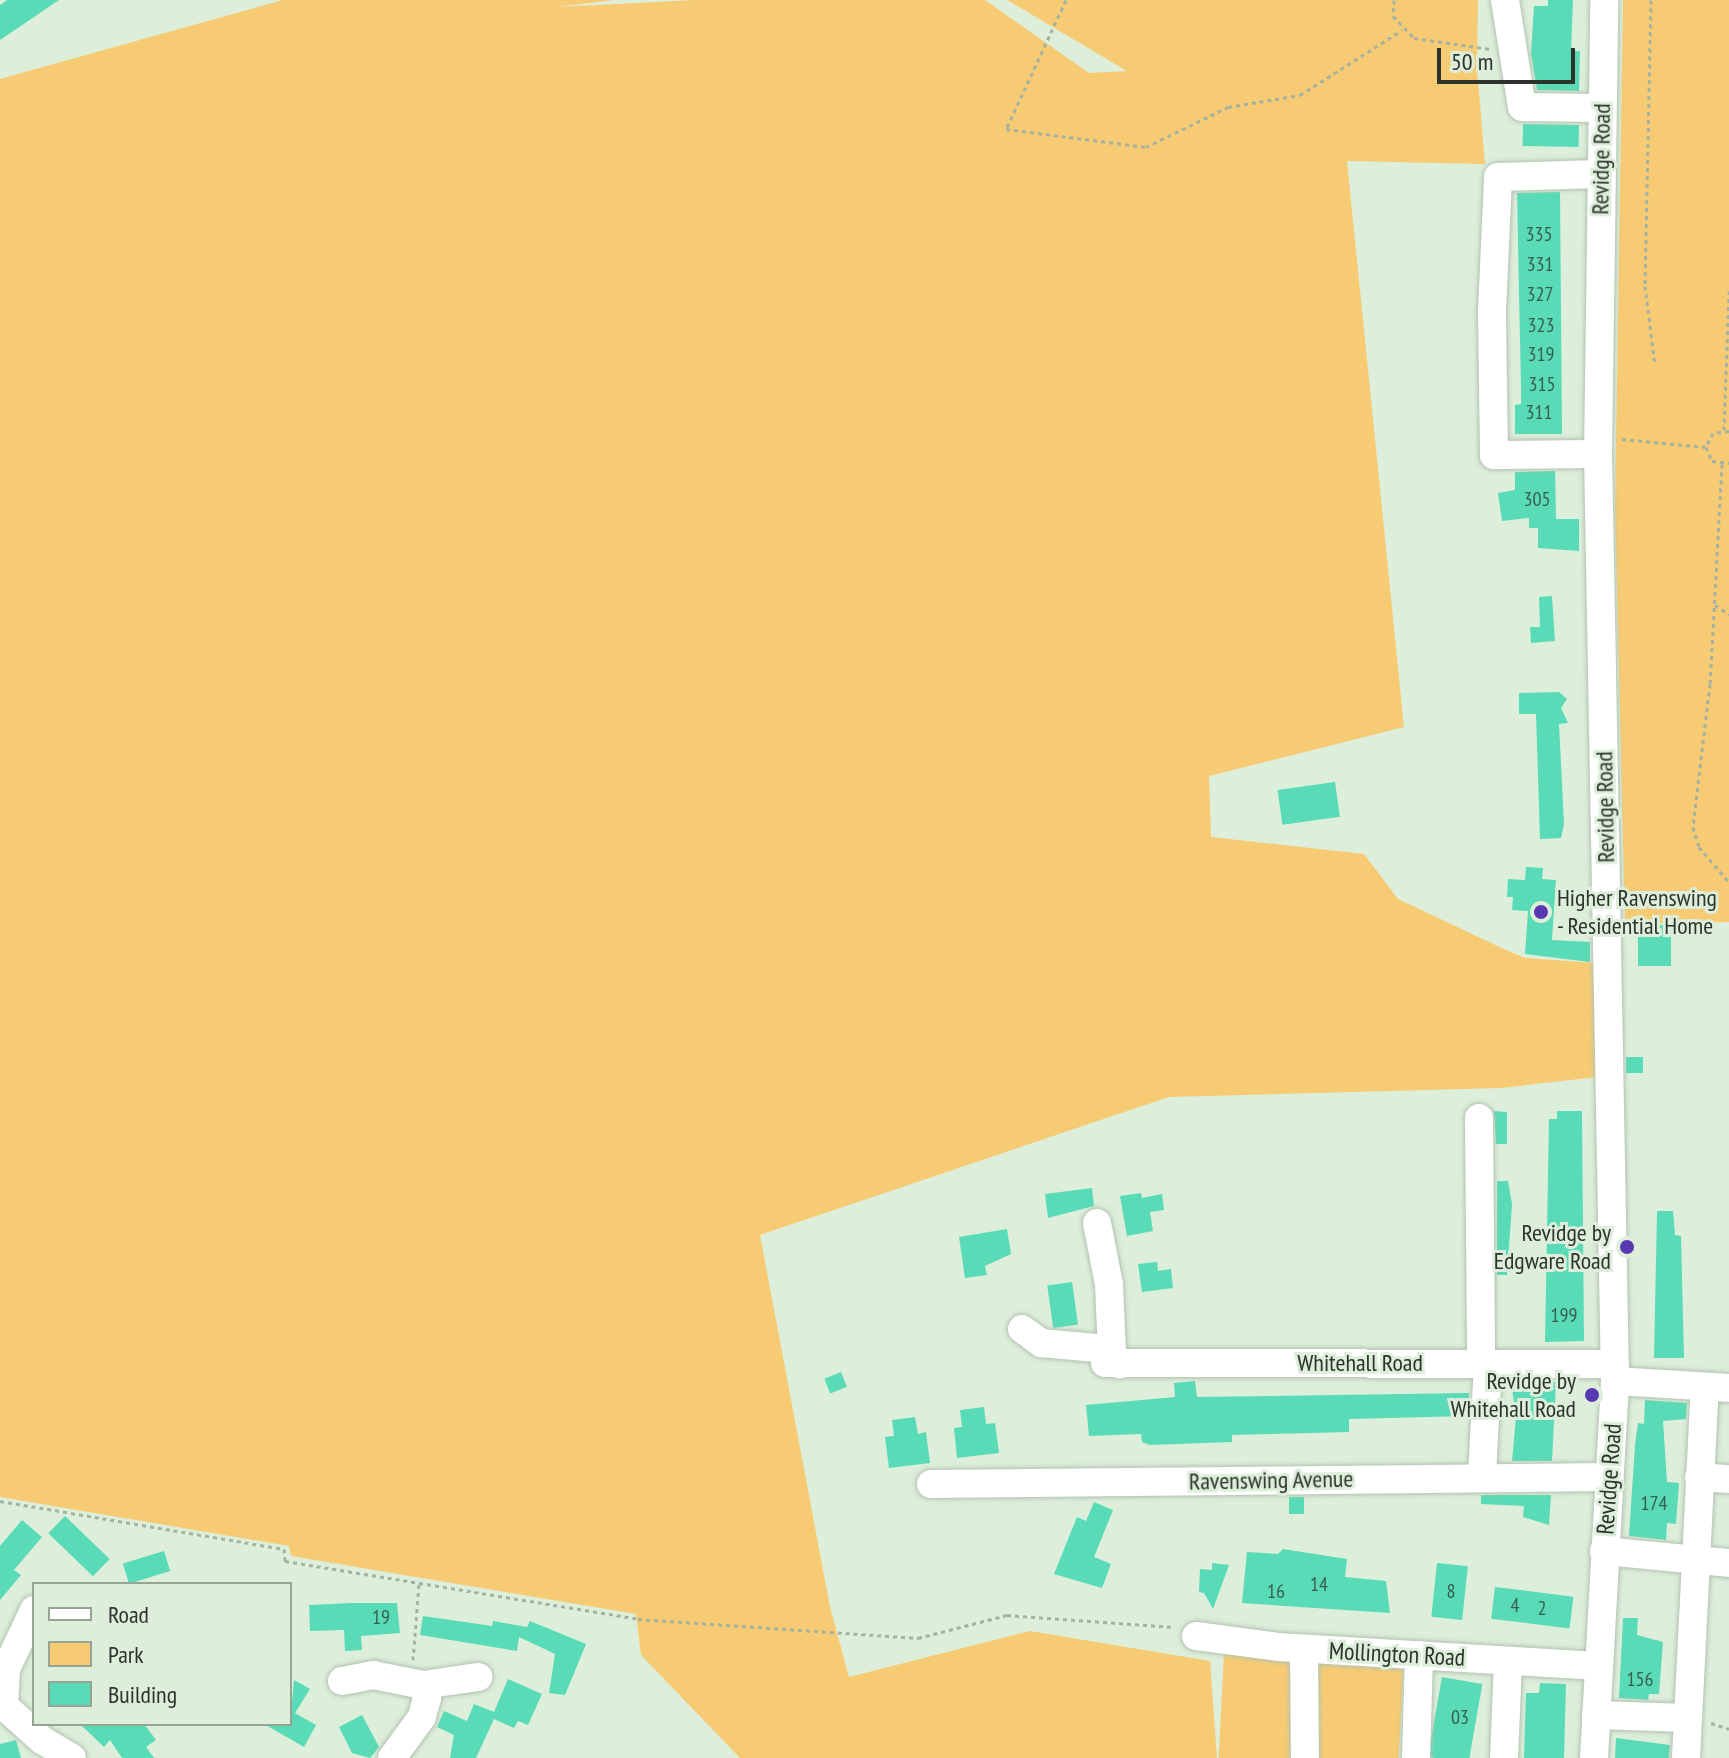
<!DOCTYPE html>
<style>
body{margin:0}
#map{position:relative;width:1729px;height:1758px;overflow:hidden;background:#ddeedb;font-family:"PT Sans Narrow",sans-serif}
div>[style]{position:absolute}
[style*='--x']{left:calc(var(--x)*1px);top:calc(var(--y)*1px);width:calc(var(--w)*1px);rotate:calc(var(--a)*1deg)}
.green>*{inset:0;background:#f7cb73;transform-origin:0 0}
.building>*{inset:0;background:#58dbb6;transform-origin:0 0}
.path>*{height:3px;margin-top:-1.5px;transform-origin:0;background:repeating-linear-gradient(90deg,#a4b2a3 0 4px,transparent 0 8px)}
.roads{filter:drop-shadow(0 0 2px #b3c3b1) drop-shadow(0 0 2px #b3c3b1)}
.minor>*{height:28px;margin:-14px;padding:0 14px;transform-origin:14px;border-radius:14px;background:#fff}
.dots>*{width:22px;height:22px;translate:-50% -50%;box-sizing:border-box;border:4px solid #ddeedb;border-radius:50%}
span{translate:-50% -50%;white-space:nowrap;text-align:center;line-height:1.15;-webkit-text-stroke:6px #ddeedb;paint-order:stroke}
.number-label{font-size:20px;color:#385d4e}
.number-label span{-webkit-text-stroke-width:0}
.street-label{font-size:24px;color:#2d332c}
.poi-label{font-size:24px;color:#2d332c}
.left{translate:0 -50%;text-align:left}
.right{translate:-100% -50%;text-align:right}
.legend{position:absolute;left:32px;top:1582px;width:260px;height:144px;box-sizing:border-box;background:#ddeedb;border:2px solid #97a395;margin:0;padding:10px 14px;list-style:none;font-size:24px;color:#2d332c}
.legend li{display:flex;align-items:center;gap:16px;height:40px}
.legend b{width:40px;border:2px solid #97a395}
.scale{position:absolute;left:1437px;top:48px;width:138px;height:36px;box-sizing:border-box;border:4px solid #2d332c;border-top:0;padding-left:10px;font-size:24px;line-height:28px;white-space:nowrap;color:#2d332c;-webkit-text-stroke:6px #ddeedb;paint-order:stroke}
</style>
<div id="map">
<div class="green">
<div style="clip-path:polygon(283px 0,614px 0,557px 7px,694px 0,985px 0,1089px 73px,1127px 71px,1007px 0,1478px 0,1477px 68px,1485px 164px,1347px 161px,1404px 727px,1209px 776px,1211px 837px,1364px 854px,1398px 899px,1506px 950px,1525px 958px,1596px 963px,1597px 1077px,1501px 1088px,1169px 1097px,760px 1235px,830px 1607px,849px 1677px,1030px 1631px,1210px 1661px,1217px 1758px,740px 1758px,641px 1655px,636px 1614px,291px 1556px,289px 1546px,0 1497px,0 79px)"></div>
<div style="clip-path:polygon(1623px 0,1729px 0,1729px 922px,1625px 924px,1615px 508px)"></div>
<div style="left:1224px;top:1654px;width:180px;height:104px;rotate:3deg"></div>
</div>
<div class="building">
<div style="clip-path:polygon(7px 0,59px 0,0 40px,0 5px)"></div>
<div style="clip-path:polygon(1548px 0,1573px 0,1571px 51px,1580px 51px,1579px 91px,1537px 90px,1531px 54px,1534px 6px,1548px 6px)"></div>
<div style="left:1523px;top:124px;width:56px;height:22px;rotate:1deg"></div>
<div style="clip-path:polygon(1560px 192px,1562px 434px,1515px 434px,1515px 405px,1521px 404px,1521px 389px,1517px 193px)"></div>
<div style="clip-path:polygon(1555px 471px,1556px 519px,1579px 519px,1579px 551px,1538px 548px,1538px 528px,1529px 528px,1529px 518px,1502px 521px,1498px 493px,1515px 490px,1515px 472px)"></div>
<div style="clip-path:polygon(1552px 596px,1555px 641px,1531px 643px,1530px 627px,1540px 627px,1539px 597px)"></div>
<div style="clip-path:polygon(1559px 692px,1567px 699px,1561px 708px,1568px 723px,1559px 724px,1564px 824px,1561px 838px,1540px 839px,1536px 714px,1519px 714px,1519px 693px)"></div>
<div style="left:1335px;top:782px;width:35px;height:58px;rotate:82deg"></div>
<div style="clip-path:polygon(1526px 867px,1543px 868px,1542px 879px,1556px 880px,1552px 940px,1590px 942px,1590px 962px,1525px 954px,1528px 911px,1512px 910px,1513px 897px,1507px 897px,1508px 879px,1525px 880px)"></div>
<div style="left:1638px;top:925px;width:33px;height:41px"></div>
<div style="left:1626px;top:1057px;width:17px;height:16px"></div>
<div style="clip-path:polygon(1494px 1111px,1507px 1112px,1507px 1144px,1496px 1144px)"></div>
<div style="clip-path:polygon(1557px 1111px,1582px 1111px,1584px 1341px,1545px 1342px,1549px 1119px,1557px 1119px)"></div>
<div style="clip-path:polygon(1497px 1181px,1508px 1181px,1512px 1204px,1507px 1275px,1497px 1275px)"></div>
<div style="clip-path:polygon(1092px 1188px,1094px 1206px,1048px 1218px,1045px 1194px)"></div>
<div style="clip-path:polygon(1141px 1193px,1142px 1198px,1162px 1194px,1164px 1210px,1150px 1212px,1153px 1231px,1127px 1236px,1120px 1196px)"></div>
<div style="clip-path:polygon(1657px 1211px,1673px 1211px,1675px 1235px,1681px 1236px,1684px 1358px,1654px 1358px)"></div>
<div style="clip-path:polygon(1007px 1229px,1011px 1254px,985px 1266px,987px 1275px,965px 1278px,959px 1237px)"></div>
<div style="clip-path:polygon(1157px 1262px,1158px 1271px,1171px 1269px,1173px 1288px,1142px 1292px,1138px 1264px)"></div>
<div style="left:1072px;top:1282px;width:43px;height:25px;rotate:82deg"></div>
<div style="left:841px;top:1372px;width:16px;height:18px;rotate:68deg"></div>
<div style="clip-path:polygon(1195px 1381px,1197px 1397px,1469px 1393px,1468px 1416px,1349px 1419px,1349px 1432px,1232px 1435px,1232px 1442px,1150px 1445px,1142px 1442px,1141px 1434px,1089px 1436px,1086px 1405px,1175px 1397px,1174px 1383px)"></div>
<div style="clip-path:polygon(1511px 1381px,1556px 1382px,1552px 1461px,1512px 1461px,1516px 1417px)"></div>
<div style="clip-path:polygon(1645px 1400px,1687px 1403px,1686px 1419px,1663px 1421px,1667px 1482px,1679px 1483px,1676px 1524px,1667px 1523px,1666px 1540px,1629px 1536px,1635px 1445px,1638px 1423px,1644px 1424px)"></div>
<div style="clip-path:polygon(984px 1407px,986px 1424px,995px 1423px,999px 1453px,957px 1458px,954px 1428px,962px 1427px,960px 1410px)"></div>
<div style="clip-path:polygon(915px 1417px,918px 1434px,926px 1432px,930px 1463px,889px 1468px,885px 1437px,894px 1436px,892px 1420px)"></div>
<div style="clip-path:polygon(1481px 1495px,1551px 1495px,1549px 1525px,1523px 1517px,1524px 1506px,1481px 1504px)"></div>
<div style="left:1289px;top:1497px;width:15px;height:17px"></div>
<div style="clip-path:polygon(1094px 1502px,1113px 1510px,1094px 1557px,1111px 1564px,1102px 1588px,1054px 1574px,1077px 1517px,1086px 1521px)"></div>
<div style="left:65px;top:1516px;width:62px;height:24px;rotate:44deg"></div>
<div style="clip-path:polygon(22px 1520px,42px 1537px,14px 1570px,21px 1575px,0 1600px,0 1546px)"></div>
<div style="clip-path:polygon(1283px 1549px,1347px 1559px,1345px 1577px,1386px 1581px,1390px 1613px,1242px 1603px,1247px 1552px,1278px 1554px)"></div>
<div style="left:164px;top:1551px;width:21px;height:43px;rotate:73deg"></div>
<div style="clip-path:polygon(1212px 1563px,1229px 1565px,1213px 1609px,1204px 1593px,1199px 1592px,1200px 1569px,1212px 1570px)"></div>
<div style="left:1437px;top:1563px;width:31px;height:54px;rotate:6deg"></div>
<div style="left:1495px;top:1587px;width:79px;height:32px;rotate:7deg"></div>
<div style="clip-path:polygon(351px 1603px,397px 1603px,400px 1633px,361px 1636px,362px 1650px,345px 1651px,344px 1630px,310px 1631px,309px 1605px)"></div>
<div style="clip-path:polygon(423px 1616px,492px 1626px,493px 1621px,527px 1627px,530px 1621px,586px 1644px,565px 1695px,549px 1693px,555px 1654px,519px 1637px,517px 1651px,420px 1635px)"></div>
<div style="clip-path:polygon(1623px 1618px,1638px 1618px,1637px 1635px,1663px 1642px,1659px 1694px,1649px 1694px,1648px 1700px,1619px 1698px)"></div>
<div style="left:1442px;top:1677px;width:41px;height:81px;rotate:10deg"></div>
<div style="clip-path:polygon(508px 1679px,542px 1694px,528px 1725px,518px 1721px,514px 1728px,494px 1719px,476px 1758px,450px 1758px,454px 1735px,437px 1727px,444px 1711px,467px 1721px,474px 1704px,494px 1712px)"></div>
<div style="clip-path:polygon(294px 1680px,310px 1689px,295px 1713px,316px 1725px,304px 1747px,264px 1724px,290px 1724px)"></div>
<div style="clip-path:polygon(1540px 1683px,1566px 1684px,1564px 1758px,1524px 1758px,1526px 1693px,1539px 1693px)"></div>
<div style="clip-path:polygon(362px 1715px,379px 1747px,370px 1758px,352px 1753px,339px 1727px)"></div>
<div style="clip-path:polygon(80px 1724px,144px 1724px,156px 1740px,146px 1747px,154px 1758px,122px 1758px,110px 1740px,104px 1747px)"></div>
<div style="clip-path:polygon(1616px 1738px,1670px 1745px,1669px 1758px,1615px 1758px)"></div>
<div style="clip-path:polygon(16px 1740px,21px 1758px,0 1758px,0 1744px)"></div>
</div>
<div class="path">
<div style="--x:1066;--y:0;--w:142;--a:114.9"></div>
<div style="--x:1006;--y:129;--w:141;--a:7.3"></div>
<div style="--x:1146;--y:147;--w:91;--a:-26"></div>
<div style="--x:1228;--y:107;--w:73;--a:-9.5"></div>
<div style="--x:1300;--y:95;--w:121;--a:-32.5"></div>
<div style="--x:1394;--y:0;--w:16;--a:94"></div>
<div style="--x:1393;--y:16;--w:30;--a:46"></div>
<div style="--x:1414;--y:38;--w:77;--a:8.2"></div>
<div style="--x:1651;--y:0;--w:286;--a:91.2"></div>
<div style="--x:1645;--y:286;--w:80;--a:82.8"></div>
<div style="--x:1724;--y:430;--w:139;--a:-87.9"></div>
<div style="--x:1729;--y:431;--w:16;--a:173"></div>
<div style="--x:1713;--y:433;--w:16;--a:117"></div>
<div style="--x:1706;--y:447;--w:15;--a:67"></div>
<div style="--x:1712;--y:461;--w:17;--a:7"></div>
<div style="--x:1622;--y:439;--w:84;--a:5.4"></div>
<div style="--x:1722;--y:464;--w:220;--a:93.1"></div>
<div style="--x:1710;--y:684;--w:144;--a:96.8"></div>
<div style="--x:1693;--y:827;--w:21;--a:73"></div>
<div style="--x:1699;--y:847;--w:46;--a:49.4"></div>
<div style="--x:1715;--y:605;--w:17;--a:33"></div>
<div style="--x:0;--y:1501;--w:288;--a:9.6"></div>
<div style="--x:284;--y:1549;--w:12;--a:85"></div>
<div style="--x:285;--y:1561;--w:358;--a:9.3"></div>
<div style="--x:638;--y:1619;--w:281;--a:3.9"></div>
<div style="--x:918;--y:1638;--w:92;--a:-14.5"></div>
<div style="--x:1007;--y:1615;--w:167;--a:4.1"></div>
<div style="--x:413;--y:1660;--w:76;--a:-85.5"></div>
<div style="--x:1711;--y:1723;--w:19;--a:18"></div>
</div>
<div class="roads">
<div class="minor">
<div style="--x:1505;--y:0;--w:108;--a:81"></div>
<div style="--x:1522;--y:107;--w:80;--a:0.7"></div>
<div style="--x:1598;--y:454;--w:104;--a:179.4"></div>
<div style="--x:1494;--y:455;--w:144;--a:-90.8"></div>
<div style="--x:1492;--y:311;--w:134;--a:-87.4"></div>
<div style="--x:1498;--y:177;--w:102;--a:-1.7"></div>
<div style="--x:1479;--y:1118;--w:245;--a:89.5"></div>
<div style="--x:1097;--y:1223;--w:62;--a:78.9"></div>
<div style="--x:1109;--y:1284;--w:68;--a:87.5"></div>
<div style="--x:1022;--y:1329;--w:24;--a:36"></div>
<div style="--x:1041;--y:1343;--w:67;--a:5.1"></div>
<div style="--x:1108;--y:1349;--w:19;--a:54"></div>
<div style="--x:1105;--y:1363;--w:510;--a:0.11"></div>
<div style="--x:1615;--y:1381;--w:114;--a:3.5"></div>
<div style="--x:1482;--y:1475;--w:112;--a:-86.9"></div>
<div style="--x:1699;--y:1477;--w:30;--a:4"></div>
<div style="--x:931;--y:1484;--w:678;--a:-0.59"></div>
<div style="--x:1604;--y:1551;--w:126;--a:5.5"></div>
<div style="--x:34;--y:1610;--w:65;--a:115.4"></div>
<div style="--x:6;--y:1669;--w:37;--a:93"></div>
<div style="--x:4;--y:1706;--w:51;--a:41.8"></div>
<div style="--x:42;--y:1740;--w:35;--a:31"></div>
<div style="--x:1196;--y:1636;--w:83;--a:7.6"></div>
<div style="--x:1278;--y:1647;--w:321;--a:3.4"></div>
<div style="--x:1304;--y:1649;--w:109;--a:89.5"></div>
<div style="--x:342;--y:1681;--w:32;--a:-11"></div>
<div style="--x:373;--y:1675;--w:51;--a:11.3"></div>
<div style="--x:423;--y:1685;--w:14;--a:73"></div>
<div style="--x:427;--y:1698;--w:20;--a:105"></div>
<div style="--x:422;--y:1717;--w:51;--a:126.2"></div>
<div style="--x:423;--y:1685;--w:56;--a:-8.3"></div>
<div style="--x:1596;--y:1715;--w:92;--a:1.9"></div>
<div style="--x:1416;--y:1758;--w:103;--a:-88.3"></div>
<div style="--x:1504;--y:1758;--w:97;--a:-87.6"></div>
<div style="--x:1594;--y:1758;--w:378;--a:-86.8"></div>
<div style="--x:1615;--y:1381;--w:927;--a:-91.05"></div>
<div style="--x:1598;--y:454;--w:454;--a:-89.2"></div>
<div style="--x:1686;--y:1758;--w:371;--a:-87.1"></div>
</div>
</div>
<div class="dots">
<div style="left:1541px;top:912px;background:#5839b1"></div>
<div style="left:1627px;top:1247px;background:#5839b1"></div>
<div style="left:1592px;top:1395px;background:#5839b1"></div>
</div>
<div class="number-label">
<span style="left:1539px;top:234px">335</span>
<span style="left:1540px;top:264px">331</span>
<span style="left:1540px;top:294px">327</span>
<span style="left:1541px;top:325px">323</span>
<span style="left:1541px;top:354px">319</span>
<span style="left:1542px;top:384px">315</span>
<span style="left:1539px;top:412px">311</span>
<span style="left:1537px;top:499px">305</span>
<span style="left:1564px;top:1315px">199</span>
<span style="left:1654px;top:1503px">174</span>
<span style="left:1319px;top:1584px">14</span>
<span style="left:1276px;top:1591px">16</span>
<span style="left:1451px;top:1591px">8</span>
<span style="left:1515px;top:1605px">4</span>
<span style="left:1542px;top:1608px">2</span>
<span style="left:381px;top:1617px">19</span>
<span style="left:1640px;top:1679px">156</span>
<span style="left:1460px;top:1717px">03</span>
</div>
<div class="street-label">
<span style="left:1601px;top:159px;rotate:-89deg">Revidge Road</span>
<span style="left:1605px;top:807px;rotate:-91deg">Revidge Road</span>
<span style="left:1360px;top:1363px">Whitehall Road</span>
<span style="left:1609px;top:1479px;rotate:-86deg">Revidge Road</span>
<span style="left:1271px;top:1480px;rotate:-1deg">Ravenswing Avenue</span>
<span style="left:1397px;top:1654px;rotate:3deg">Mollington Road</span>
</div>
<div class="poi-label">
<span class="left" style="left:1557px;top:912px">Higher Ravenswing<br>- Residential Home</span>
<span class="right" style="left:1611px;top:1247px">Revidge by<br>Edgware Road</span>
<span class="right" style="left:1576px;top:1395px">Revidge by<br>Whitehall Road</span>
</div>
<ul class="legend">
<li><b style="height:10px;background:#fff"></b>Road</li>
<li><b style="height:22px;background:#f7cb73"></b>Park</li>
<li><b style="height:22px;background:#58dbb6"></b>Building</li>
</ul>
<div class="scale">50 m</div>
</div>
